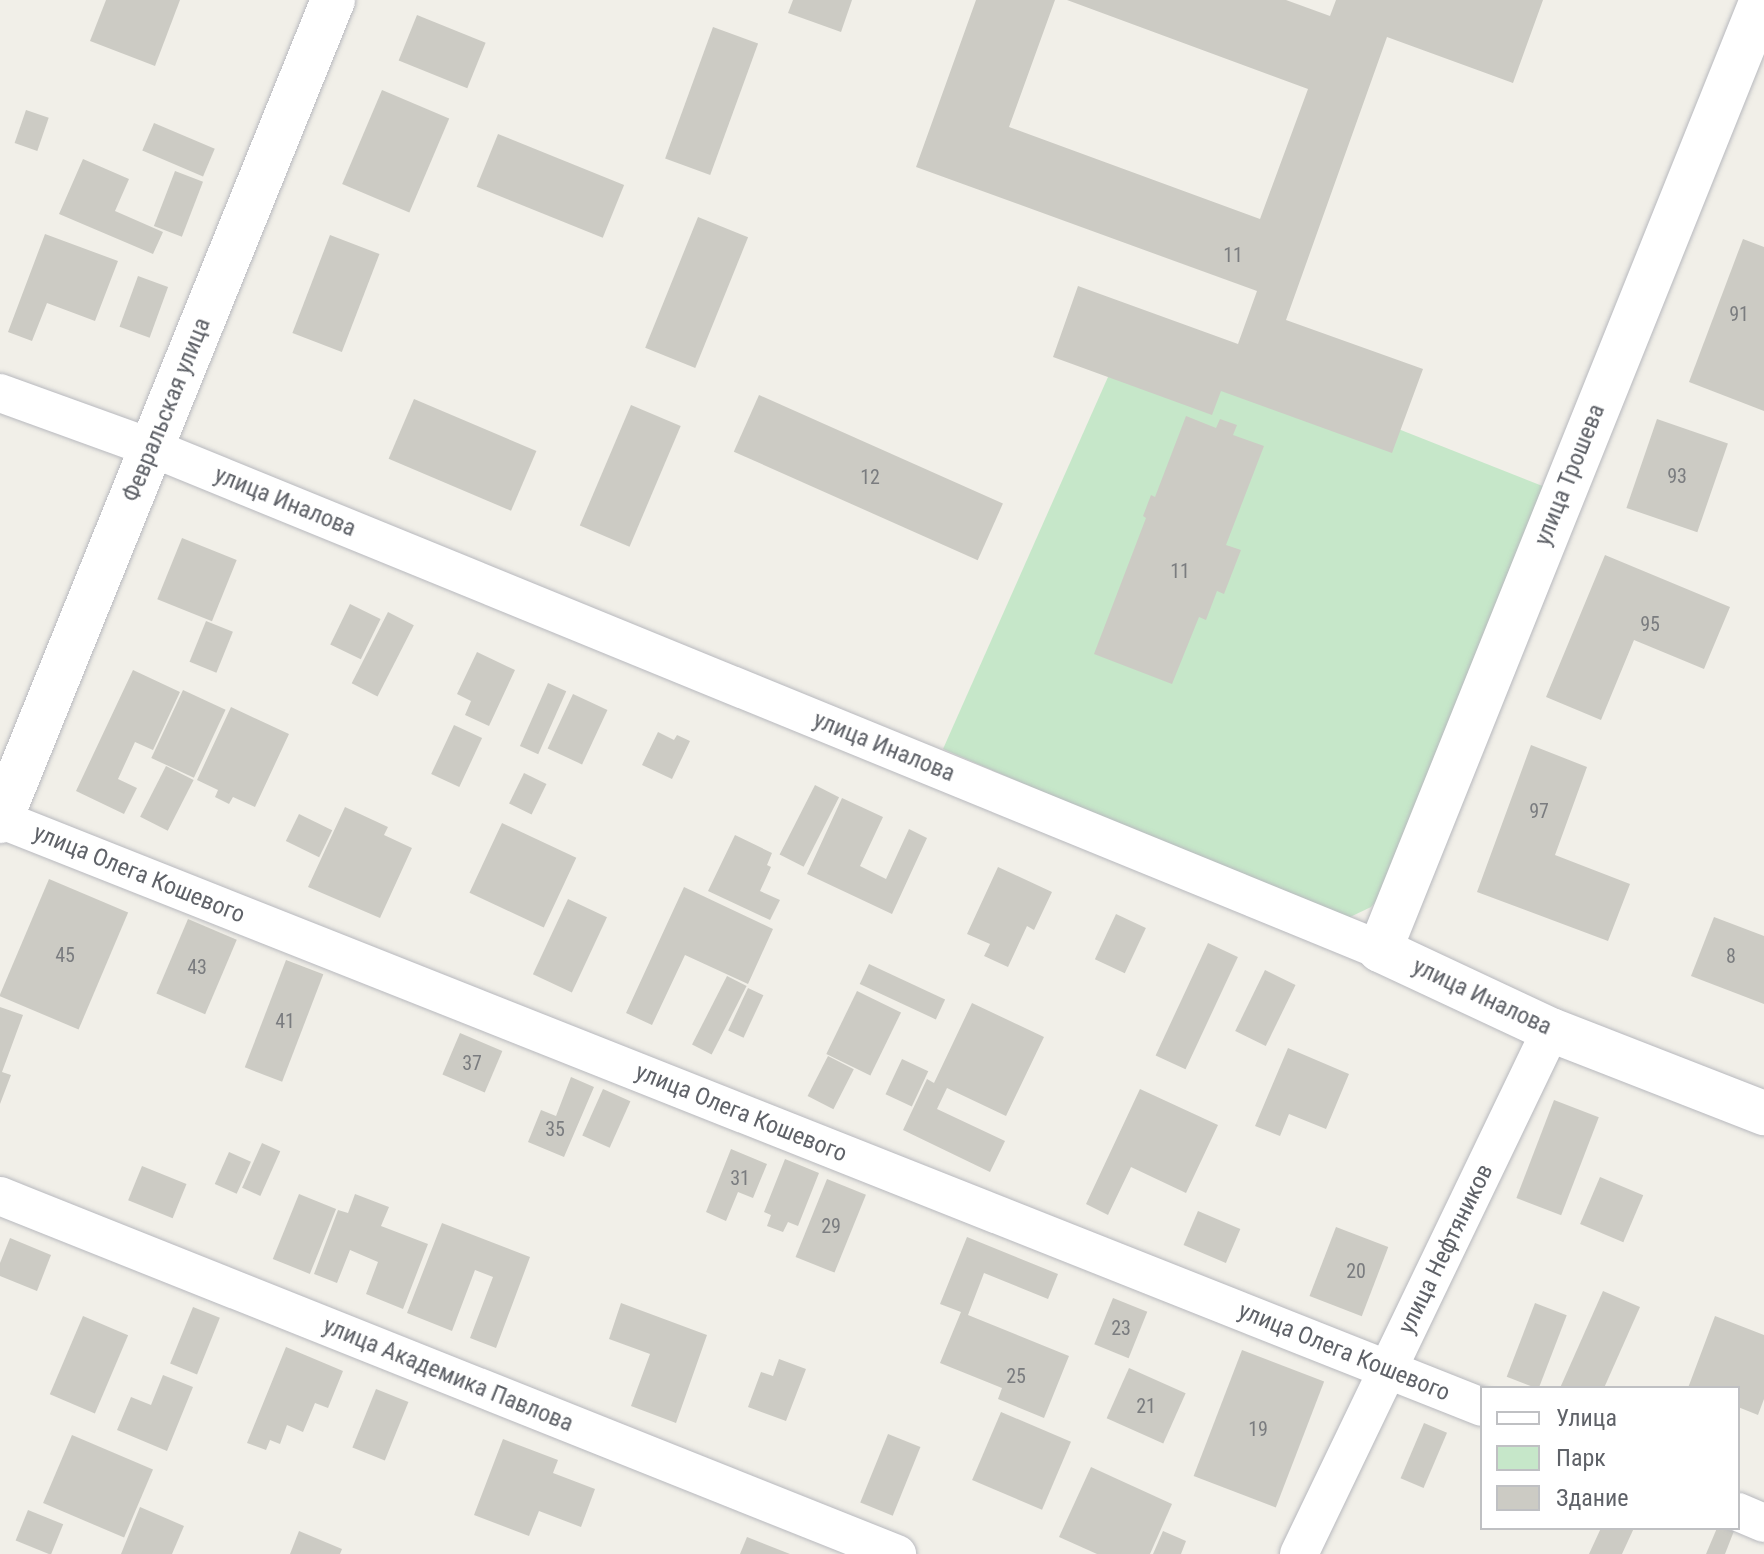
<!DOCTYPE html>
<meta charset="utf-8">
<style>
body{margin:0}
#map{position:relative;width:1764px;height:1554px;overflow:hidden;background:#f1efe8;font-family:"Roboto Condensed",sans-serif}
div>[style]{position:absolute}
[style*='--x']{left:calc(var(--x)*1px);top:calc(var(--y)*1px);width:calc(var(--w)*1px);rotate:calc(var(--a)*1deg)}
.green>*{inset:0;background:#c6e7c9}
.building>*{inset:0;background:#cccbc4;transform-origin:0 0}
.roads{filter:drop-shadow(0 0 2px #b8b9be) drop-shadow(0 0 2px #b8b9be)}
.street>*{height:38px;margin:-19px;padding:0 19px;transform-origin:19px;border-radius:19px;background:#fff}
.secondary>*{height:44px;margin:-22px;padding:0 22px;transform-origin:22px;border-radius:22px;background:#fff}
span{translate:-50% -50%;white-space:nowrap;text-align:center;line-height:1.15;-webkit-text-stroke:6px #fff;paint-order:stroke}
.number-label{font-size:20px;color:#7a7c7f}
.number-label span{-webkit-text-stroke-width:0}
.street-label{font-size:24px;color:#5f6268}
.legend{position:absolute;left:1480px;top:1386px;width:260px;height:144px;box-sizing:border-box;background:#fff;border:2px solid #bfc0c3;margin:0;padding:10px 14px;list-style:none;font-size:24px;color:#5f6268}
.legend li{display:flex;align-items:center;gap:16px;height:40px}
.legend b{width:40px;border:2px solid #bfc0c3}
</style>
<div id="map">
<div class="green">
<div style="clip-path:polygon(1178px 342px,1545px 487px,1384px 892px,1371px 907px,1348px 918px,1335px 918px,943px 749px,1108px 377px)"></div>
</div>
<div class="building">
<div style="clip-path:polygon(106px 0,180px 0,155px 66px,90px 41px)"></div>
<div style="clip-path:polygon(793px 0,852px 0,841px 32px,788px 13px)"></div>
<div style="clip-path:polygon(976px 0,1055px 0,1009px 127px,1260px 219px,1308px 89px,1067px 0,1286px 0,1330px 16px,1336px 0,1543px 0,1513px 83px,1387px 37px,1286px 320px,1423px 369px,1392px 453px,1221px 391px,1212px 415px,1053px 357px,1078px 286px,1238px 344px,1257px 291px,916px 167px)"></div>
<div style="left:417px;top:15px;width:74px;height:49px;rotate:22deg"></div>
<div style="left:713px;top:27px;width:48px;height:140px;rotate:20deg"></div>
<div style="left:382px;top:90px;width:73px;height:102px;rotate:23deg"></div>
<div style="left:26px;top:110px;width:24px;height:35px;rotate:19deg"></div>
<div style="left:154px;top:123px;width:66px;height:30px;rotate:23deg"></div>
<div style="left:498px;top:134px;width:136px;height:57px;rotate:22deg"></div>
<div style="clip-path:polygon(83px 159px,129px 179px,115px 211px,163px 232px,153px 254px,59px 214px)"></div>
<div style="left:175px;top:171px;width:30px;height:59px;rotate:21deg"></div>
<div style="left:698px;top:217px;width:54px;height:141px;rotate:22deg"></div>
<div style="clip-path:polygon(45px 234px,118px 261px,95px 321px,47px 303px,32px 341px,8px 332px)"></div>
<div style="left:330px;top:235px;width:53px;height:105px;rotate:21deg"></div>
<div style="clip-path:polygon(1743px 239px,1764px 247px,1764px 411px,1689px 382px)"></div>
<div style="left:138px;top:276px;width:32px;height:54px;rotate:20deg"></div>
<div style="left:759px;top:395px;width:267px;height:62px;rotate:24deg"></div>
<div style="left:414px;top:399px;width:133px;height:65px;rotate:23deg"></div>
<div style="left:631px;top:405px;width:54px;height:131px;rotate:23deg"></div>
<div style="clip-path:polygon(1186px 416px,1216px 428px,1220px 419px,1237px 425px,1233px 435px,1264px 446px,1226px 545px,1241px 550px,1224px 594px,1217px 591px,1206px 620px,1199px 617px,1172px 684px,1094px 654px,1146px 518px,1143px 516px,1151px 495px,1155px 497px)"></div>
<div style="left:1657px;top:419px;width:75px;height:94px;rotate:19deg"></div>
<div style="left:182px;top:538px;width:59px;height:66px;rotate:22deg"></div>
<div style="clip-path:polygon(1605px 555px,1730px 607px,1704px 669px,1634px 640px,1601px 720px,1546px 697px)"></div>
<div style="left:350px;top:604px;width:34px;height:45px;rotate:26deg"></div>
<div style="left:388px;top:612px;width:29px;height:80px;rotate:27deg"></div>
<div style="left:206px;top:621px;width:29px;height:44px;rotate:22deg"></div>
<div style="clip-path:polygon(477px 652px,515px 670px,489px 726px,465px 715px,471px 701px,457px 694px)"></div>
<div style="clip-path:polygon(133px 670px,180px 692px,153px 750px,135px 742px,118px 779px,137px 788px,124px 814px,76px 791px)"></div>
<div style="left:548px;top:683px;width:20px;height:69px;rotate:24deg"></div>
<div style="left:183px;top:690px;width:47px;height:75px;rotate:25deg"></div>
<div style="left:573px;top:694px;width:38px;height:60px;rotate:25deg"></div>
<div style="clip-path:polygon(231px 707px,289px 734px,255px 807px,233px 797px,229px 804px,215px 797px,218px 790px,197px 780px)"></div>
<div style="left:454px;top:725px;width:31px;height:54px;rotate:25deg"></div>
<div style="clip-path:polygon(658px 732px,674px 740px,677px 735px,690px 741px,672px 779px,642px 765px)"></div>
<div style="clip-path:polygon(1531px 745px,1587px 767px,1555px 855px,1630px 884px,1608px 941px,1477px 892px)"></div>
<div style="left:166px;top:766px;width:31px;height:57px;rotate:27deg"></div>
<div style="left:524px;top:773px;width:25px;height:34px;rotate:26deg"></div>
<div style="left:815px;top:785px;width:27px;height:78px;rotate:27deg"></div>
<div style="clip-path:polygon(842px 798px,883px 817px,860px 866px,886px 879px,909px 829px,927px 838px,892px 914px,807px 874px)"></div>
<div style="clip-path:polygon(345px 807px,388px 827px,384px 835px,412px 848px,380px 918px,308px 887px)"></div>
<div style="left:299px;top:814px;width:37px;height:30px;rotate:26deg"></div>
<div style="left:502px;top:823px;width:82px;height:77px;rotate:25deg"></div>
<div style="clip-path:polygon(735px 835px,772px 853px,767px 865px,771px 867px,760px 891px,780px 900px,770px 920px,708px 891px)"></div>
<div style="clip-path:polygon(998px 867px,1052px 892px,1034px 930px,1027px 926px,1008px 967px,984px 956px,990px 944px,967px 934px)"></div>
<div style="left:49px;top:879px;width:86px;height:127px;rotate:23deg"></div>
<div style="clip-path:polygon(684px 887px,773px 929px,748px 984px,685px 955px,652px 1025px,626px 1013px)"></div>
<div style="left:568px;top:899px;width:43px;height:83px;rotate:25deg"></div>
<div style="left:1116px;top:914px;width:33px;height:50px;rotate:25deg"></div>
<div style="clip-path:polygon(1714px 917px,1764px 936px,1764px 1004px,1691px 976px)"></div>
<div style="left:188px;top:919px;width:53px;height:81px;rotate:23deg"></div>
<div style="left:1208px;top:943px;width:33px;height:124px;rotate:25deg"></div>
<div style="left:286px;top:960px;width:40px;height:115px;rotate:21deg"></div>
<div style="left:869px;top:964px;width:84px;height:22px;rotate:25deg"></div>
<div style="left:1265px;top:970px;width:34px;height:68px;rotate:26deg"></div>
<div style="left:727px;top:976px;width:22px;height:77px;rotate:27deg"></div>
<div style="left:748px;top:988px;width:17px;height:47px;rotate:25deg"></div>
<div style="left:857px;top:991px;width:49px;height:70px;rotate:26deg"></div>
<div style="clip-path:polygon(972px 1003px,1044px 1037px,1006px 1116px,947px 1088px,937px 1109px,1005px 1141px,990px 1172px,903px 1130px,927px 1079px,934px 1083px)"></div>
<div style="clip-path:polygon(0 1007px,23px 1015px,2px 1072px,11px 1075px,0 1104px)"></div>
<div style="left:460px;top:1033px;width:46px;height:45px;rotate:23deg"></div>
<div style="clip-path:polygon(1288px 1048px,1349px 1074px,1326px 1129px,1289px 1114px,1280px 1136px,1255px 1126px)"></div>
<div style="left:828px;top:1056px;width:29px;height:45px;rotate:27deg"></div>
<div style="left:902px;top:1059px;width:29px;height:39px;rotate:25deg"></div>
<div style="clip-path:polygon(571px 1077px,594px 1087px,564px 1157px,528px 1142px,541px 1110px,556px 1116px)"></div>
<div style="left:603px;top:1089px;width:30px;height:51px;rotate:24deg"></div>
<div style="clip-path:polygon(1140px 1089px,1218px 1125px,1186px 1193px,1131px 1167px,1108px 1215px,1086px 1204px)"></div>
<div style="left:1554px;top:1100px;width:48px;height:105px;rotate:21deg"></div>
<div style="left:262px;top:1143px;width:20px;height:49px;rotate:24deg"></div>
<div style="clip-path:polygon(731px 1149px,767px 1164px,753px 1198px,738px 1192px,726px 1221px,706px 1212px)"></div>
<div style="left:229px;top:1152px;width:24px;height:35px;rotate:24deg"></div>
<div style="clip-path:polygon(785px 1159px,819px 1173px,798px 1226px,788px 1222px,783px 1232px,767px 1226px,771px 1215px,764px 1212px)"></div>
<div style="left:142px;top:1166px;width:48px;height:37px;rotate:22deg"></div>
<div style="left:1600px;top:1177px;width:47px;height:51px;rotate:23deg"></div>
<div style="left:827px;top:1179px;width:42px;height:84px;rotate:22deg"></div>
<div style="left:299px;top:1194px;width:40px;height:70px;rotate:22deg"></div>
<div style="clip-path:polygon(355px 1194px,389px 1207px,381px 1226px,428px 1244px,403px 1309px,366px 1294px,378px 1262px,350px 1250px,337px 1283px,314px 1274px,338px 1210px,348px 1213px)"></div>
<div style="left:1198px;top:1211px;width:46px;height:37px;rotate:23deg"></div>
<div style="clip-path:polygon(442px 1223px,530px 1257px,496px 1348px,470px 1338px,493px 1277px,475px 1270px,452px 1331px,407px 1313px)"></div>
<div style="left:1336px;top:1227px;width:56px;height:74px;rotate:21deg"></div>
<div style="clip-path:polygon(967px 1237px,1058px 1274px,1048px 1299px,984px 1273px,968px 1315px,1069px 1356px,1044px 1418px,998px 1399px,1002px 1388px,940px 1363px,961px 1312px,940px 1304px)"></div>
<div style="clip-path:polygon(10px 1238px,51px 1255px,37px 1291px,0 1276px,0 1263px)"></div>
<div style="clip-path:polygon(1603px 1291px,1640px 1307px,1604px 1388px,1560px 1388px)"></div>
<div style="left:1113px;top:1298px;width:37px;height:50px;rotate:22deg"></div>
<div style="clip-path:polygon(621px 1303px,707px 1335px,676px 1423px,631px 1406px,650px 1354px,609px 1339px)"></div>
<div style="left:1535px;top:1303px;width:34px;height:79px;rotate:21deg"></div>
<div style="left:193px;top:1307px;width:29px;height:61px;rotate:22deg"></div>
<div style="left:83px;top:1316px;width:49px;height:85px;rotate:23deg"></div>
<div style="clip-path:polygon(1715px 1316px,1764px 1335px,1764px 1399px,1758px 1415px,1738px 1407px,1738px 1388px,1688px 1388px)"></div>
<div style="clip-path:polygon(286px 1347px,343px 1371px,328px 1408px,315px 1403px,303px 1432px,287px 1425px,280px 1444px,270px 1440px,266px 1450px,247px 1443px)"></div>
<div style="left:1242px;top:1350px;width:88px;height:135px;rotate:21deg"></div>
<div style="clip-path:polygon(779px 1359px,806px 1369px,786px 1421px,748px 1407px,761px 1372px,773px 1376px)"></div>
<div style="left:1129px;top:1368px;width:62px;height:55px;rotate:24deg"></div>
<div style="clip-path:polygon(163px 1375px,193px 1387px,167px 1451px,117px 1430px,131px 1397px,151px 1405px)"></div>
<div style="left:376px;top:1389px;width:35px;height:63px;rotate:22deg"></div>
<div style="left:1001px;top:1412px;width:76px;height:74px;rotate:23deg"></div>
<div style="left:1424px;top:1423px;width:25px;height:60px;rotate:23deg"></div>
<div style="left:888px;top:1434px;width:35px;height:74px;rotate:22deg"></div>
<div style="left:72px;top:1435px;width:88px;height:74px;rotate:23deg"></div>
<div style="clip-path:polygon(503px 1439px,558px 1460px,553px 1473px,595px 1489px,581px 1527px,539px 1511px,529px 1536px,474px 1515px)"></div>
<div style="clip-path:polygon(1091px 1467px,1172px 1504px,1150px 1554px,1097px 1554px,1059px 1537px)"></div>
<div style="clip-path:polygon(140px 1507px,184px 1526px,172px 1554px,121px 1554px)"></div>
<div style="left:28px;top:1510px;width:38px;height:33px;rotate:22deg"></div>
<div style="clip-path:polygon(1601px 1528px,1634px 1528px,1622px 1554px,1589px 1554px)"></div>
<div style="clip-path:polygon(1717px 1528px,1734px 1531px,1725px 1554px,1706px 1554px)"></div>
<div style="clip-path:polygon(299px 1531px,342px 1549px,340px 1554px,290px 1554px)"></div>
<div style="clip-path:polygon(1163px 1531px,1186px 1541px,1181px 1554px,1153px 1554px)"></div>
<div style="clip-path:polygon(747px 1537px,790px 1554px,740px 1554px)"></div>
</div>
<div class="roads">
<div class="street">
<div style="--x:0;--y:393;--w:162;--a:19.9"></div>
<div style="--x:152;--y:448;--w:1327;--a:22.23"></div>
<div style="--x:0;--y:819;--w:1594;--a:21.64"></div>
<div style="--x:0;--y:1196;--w:966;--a:21.76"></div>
<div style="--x:1738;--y:1512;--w:28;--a:23"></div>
<div style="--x:1299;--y:1554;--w:581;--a:-64.32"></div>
</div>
<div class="secondary">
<div style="--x:1762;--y:0;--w:1024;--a:111.91"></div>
<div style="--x:1380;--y:950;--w:189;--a:25.1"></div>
<div style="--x:1551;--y:1030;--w:229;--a:21.3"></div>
<div style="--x:0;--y:821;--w:886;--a:-67.92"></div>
</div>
</div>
<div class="number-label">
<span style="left:1233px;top:255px">11</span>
<span style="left:1739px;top:314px">91</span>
<span style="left:1677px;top:476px">93</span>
<span style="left:870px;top:477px">12</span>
<span style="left:1180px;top:571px">11</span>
<span style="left:1650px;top:624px">95</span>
<span style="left:1539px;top:811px">97</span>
<span style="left:65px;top:955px">45</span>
<span style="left:1731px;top:956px">8</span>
<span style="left:197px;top:967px">43</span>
<span style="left:285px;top:1021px">41</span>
<span style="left:472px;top:1063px">37</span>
<span style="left:555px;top:1129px">35</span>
<span style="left:740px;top:1178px">31</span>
<span style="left:831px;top:1226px">29</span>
<span style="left:1356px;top:1271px">20</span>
<span style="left:1121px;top:1328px">23</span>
<span style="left:1016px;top:1376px">25</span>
<span style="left:1146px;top:1406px">21</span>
<span style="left:1258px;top:1429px">19</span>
</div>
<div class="street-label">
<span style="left:167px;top:410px;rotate:-68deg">Февральская улица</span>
<span style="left:1570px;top:475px;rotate:-68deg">улица Трошева</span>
<span style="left:285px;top:502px;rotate:22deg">улица Иналова</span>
<span style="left:884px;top:747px;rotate:22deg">улица Иналова</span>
<span style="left:139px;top:874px;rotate:22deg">улица Олега Кошевого</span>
<span style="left:1482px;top:997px;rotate:25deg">улица Иналова</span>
<span style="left:741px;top:1113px;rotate:22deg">улица Олега Кошевого</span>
<span style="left:1446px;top:1249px;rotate:-64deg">улица Нефтяников</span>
<span style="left:1344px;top:1352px;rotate:22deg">улица Олега Кошевого</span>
<span style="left:448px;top:1375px;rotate:22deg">улица Академика Павлова</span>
</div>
<ul class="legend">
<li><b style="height:10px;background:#fff"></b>Улица</li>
<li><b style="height:22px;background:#c6e7c9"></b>Парк</li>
<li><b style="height:22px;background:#cccbc4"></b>Здание</li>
</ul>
</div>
